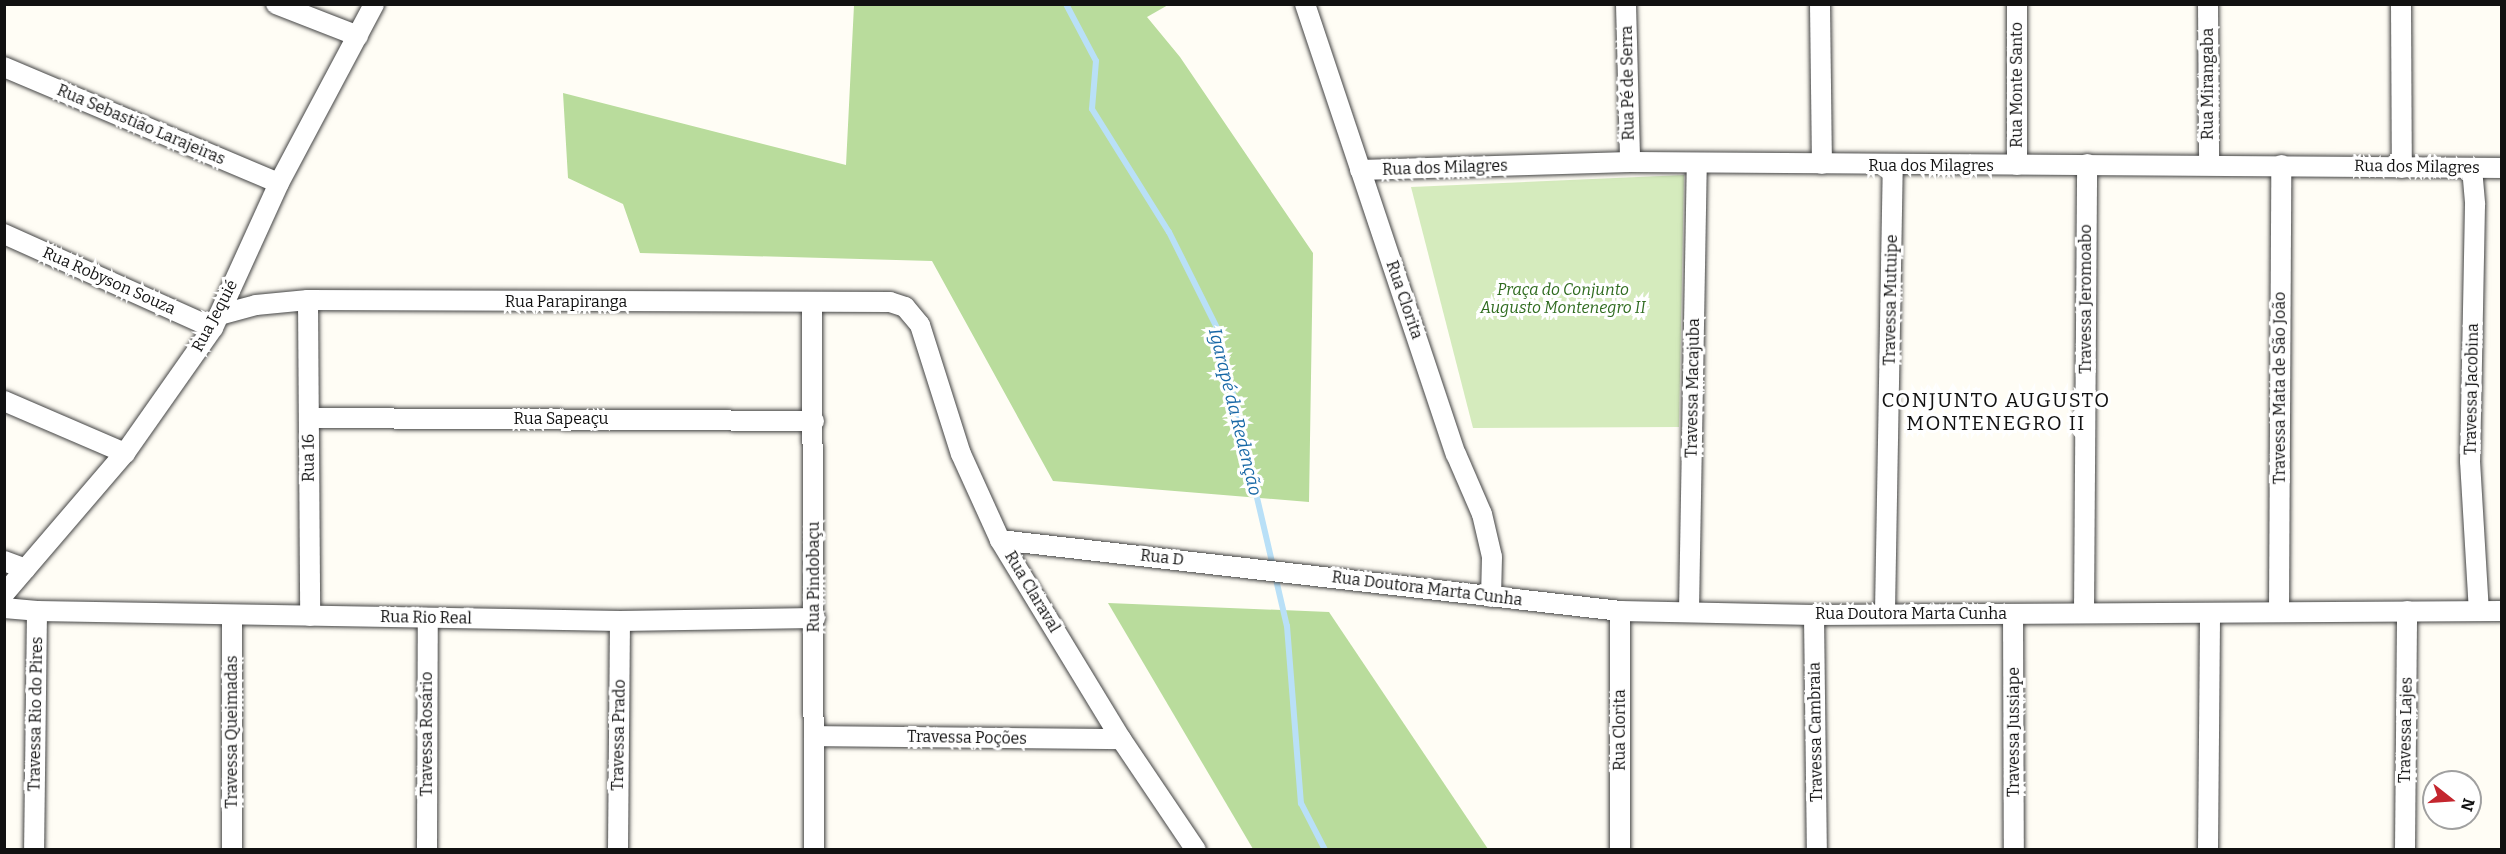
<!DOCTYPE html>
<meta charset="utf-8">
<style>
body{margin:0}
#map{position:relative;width:2506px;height:854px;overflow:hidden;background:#fffdf5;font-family:Bitter,serif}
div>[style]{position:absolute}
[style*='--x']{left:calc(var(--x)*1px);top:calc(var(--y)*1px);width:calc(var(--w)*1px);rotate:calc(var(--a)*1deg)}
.green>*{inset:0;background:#d5ebbd}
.forest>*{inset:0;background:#b9dc9c}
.stream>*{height:6px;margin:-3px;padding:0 3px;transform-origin:3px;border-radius:3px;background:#b9e0f7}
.roads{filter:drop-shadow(0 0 2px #444) drop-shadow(0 0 2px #444)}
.street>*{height:20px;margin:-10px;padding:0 10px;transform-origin:10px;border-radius:10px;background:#fff}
span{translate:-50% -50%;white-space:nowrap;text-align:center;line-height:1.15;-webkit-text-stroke:6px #fff;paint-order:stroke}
.street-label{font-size:16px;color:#111}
.park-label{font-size:16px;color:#2f6b1f;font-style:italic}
.water-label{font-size:18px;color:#1768a6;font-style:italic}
.quarter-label{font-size:20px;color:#111;letter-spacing:1.5px}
.frame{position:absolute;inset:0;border:6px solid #111;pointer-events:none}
.north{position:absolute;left:2422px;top:770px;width:60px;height:60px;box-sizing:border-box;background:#fff;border:2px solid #a0a0a0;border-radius:50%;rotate:107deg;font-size:16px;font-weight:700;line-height:24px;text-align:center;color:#111}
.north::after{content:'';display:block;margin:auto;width:21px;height:27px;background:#c4262e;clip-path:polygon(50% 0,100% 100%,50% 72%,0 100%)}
</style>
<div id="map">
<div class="green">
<div style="clip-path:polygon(1684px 175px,1679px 427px,1473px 428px,1411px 187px)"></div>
</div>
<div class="forest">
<div style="clip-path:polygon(854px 5px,1168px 5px,1147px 17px,1180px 57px,1313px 253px,1309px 502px,1053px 481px,932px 261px,640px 253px,623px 204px,568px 178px,563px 93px,846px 165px)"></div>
<div style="clip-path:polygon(1108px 603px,1329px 612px,1488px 849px,1253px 849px)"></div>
</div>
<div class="stream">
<div style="--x:1066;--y:4;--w:64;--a:62.2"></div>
<div style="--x:1096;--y:61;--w:48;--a:94.8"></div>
<div style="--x:1092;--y:109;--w:145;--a:58"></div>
<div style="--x:1169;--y:232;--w:110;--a:63.4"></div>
<div style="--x:1218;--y:330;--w:304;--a:76.9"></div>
<div style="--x:1287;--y:626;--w:178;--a:85.5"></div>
<div style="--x:1301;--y:803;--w:53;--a:62.9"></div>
</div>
<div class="roads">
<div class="street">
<div style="--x:276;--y:4;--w:88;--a:21.3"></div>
<div style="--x:1305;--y:4;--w:475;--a:71.5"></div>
<div style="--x:1456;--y:454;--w:65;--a:66.6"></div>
<div style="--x:1482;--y:514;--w:44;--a:76.9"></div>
<div style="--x:1492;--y:557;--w:40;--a:91.4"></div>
<div style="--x:1626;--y:4;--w:158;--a:88.5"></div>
<div style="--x:1820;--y:4;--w:160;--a:89.3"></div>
<div style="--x:2017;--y:4;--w:161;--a:90"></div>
<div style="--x:2208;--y:4;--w:160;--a:89.6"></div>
<div style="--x:2401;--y:4;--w:164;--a:89.7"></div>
<div style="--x:4;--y:67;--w:298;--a:22.9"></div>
<div style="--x:2472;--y:168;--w:37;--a:85"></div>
<div style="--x:2475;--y:205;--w:256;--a:91.1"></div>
<div style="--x:2470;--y:461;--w:150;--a:86.6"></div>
<div style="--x:1360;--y:170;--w:270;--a:-1.7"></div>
<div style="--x:1630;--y:162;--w:872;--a:0.39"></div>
<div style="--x:4;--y:234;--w:229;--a:24.2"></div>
<div style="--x:308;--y:300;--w:316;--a:89.6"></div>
<div style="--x:812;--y:304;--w:546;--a:89.79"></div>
<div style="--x:219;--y:315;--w:38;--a:-15"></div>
<div style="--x:256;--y:305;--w:52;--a:-5.5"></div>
<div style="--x:308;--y:300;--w:582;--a:0.2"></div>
<div style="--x:890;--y:302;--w:16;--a:18"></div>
<div style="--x:905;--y:307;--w:23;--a:50"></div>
<div style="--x:920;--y:325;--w:135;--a:72.4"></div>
<div style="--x:961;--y:454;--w:94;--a:65.6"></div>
<div style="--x:1000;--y:540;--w:233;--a:58.7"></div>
<div style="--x:1121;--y:739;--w:134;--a:56"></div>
<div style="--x:4;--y:401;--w:132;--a:23.3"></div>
<div style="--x:309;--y:418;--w:505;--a:0.34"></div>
<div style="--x:1000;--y:540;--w:624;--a:6.53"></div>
<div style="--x:1620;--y:611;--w:194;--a:1.2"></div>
<div style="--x:1814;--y:615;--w:688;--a:-0.33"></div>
<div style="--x:4;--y:561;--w:23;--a:20"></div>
<div style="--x:4;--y:594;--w:186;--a:-49.4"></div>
<div style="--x:125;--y:453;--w:153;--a:-54.9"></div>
<div style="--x:213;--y:328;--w:159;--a:-65.5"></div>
<div style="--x:279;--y:183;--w:203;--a:-62"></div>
<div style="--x:4;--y:608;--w:33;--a:5"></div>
<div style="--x:37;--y:611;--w:239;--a:90.7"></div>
<div style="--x:37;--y:611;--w:583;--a:0.98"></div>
<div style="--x:620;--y:621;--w:195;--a:-0.9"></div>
<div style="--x:1689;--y:611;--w:446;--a:-89"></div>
<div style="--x:1885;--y:612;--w:445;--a:-89"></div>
<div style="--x:2279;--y:612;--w:447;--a:-89.7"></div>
<div style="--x:2084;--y:613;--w:449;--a:-89.6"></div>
<div style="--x:2013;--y:614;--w:236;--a:89.8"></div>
<div style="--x:1814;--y:615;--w:235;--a:89.3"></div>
<div style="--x:814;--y:736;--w:307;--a:0.6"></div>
<div style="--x:232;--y:850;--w:235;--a:-90"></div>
<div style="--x:427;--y:850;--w:232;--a:-89.8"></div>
<div style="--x:618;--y:850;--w:229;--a:-89.5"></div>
<div style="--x:1620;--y:850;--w:239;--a:-90"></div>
<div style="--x:2208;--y:850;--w:237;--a:-89.5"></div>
<div style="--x:2405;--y:850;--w:239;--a:-89.5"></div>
</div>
</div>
<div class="street-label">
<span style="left:1628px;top:83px;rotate:-91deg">Rua Pé de Serra</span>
<span style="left:2208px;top:84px;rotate:-90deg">Rua Mirangaba</span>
<span style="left:2017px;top:85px;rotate:-90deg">Rua Monte Santo</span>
<span style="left:141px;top:125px;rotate:23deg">Rua Sebastião Larajeiras</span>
<span style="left:1931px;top:166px">Rua dos Milagres</span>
<span style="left:2417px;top:167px;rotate:1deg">Rua dos Milagres</span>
<span style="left:1445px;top:168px;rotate:-2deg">Rua dos Milagres</span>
<span style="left:109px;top:281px;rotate:24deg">Rua Robyson Souza</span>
<span style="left:2086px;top:299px;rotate:-90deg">Travessa Jeromoabo</span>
<span style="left:1404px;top:300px;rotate:71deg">Rua Clorita</span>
<span style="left:1891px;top:300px;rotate:-89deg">Travessa Mutuipe</span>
<span style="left:566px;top:302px">Rua Parapiranga</span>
<span style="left:215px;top:316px;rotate:-62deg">Rua Jequié</span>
<span style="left:1693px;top:388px;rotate:-89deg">Travessa Macajuba</span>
<span style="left:2280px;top:388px;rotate:-90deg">Travessa Mata de São João</span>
<span style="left:2472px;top:389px;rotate:-89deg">Travessa Jacobina</span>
<span style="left:561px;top:419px">Rua Sapeaçu</span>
<span style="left:309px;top:458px;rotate:-90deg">Rua 16</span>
<span style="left:1162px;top:558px;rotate:6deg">Rua D</span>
<span style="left:814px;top:577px;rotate:-90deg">Rua Pindobaçu</span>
<span style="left:1427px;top:589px;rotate:7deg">Rua Doutora Marta Cunha</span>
<span style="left:1032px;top:592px;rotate:59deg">Rua Claraval</span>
<span style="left:1911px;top:614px">Rua Doutora Marta Cunha</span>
<span style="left:426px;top:618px;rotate:1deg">Rua Rio Real</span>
<span style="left:36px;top:714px;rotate:-89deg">Travessa Rio do Pires</span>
<span style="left:1620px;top:730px;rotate:-90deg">Rua Clorita</span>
<span style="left:2406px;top:730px;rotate:-89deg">Travessa Lajes</span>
<span style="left:232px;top:732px;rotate:-90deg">Travessa Queimadas</span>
<span style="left:1816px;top:732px;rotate:-91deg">Travessa Cambraia</span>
<span style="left:2014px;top:732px;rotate:-90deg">Travessa Jussiape</span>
<span style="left:427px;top:734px;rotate:-90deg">Travessa Rosário</span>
<span style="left:619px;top:735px;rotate:-89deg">Travessa Prado</span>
<span style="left:967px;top:738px;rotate:1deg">Travessa Poções</span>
</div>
<div class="park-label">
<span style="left:1563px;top:299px">Praça do Conjunto<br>Augusto Montenegro II</span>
</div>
<div class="water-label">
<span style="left:1235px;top:412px;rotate:76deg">Igarapé da Redenção</span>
</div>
<div class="quarter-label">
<span style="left:1996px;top:412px">CONJUNTO AUGUSTO<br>MONTENEGRO II</span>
</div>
<div class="frame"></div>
<div class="north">N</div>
</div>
